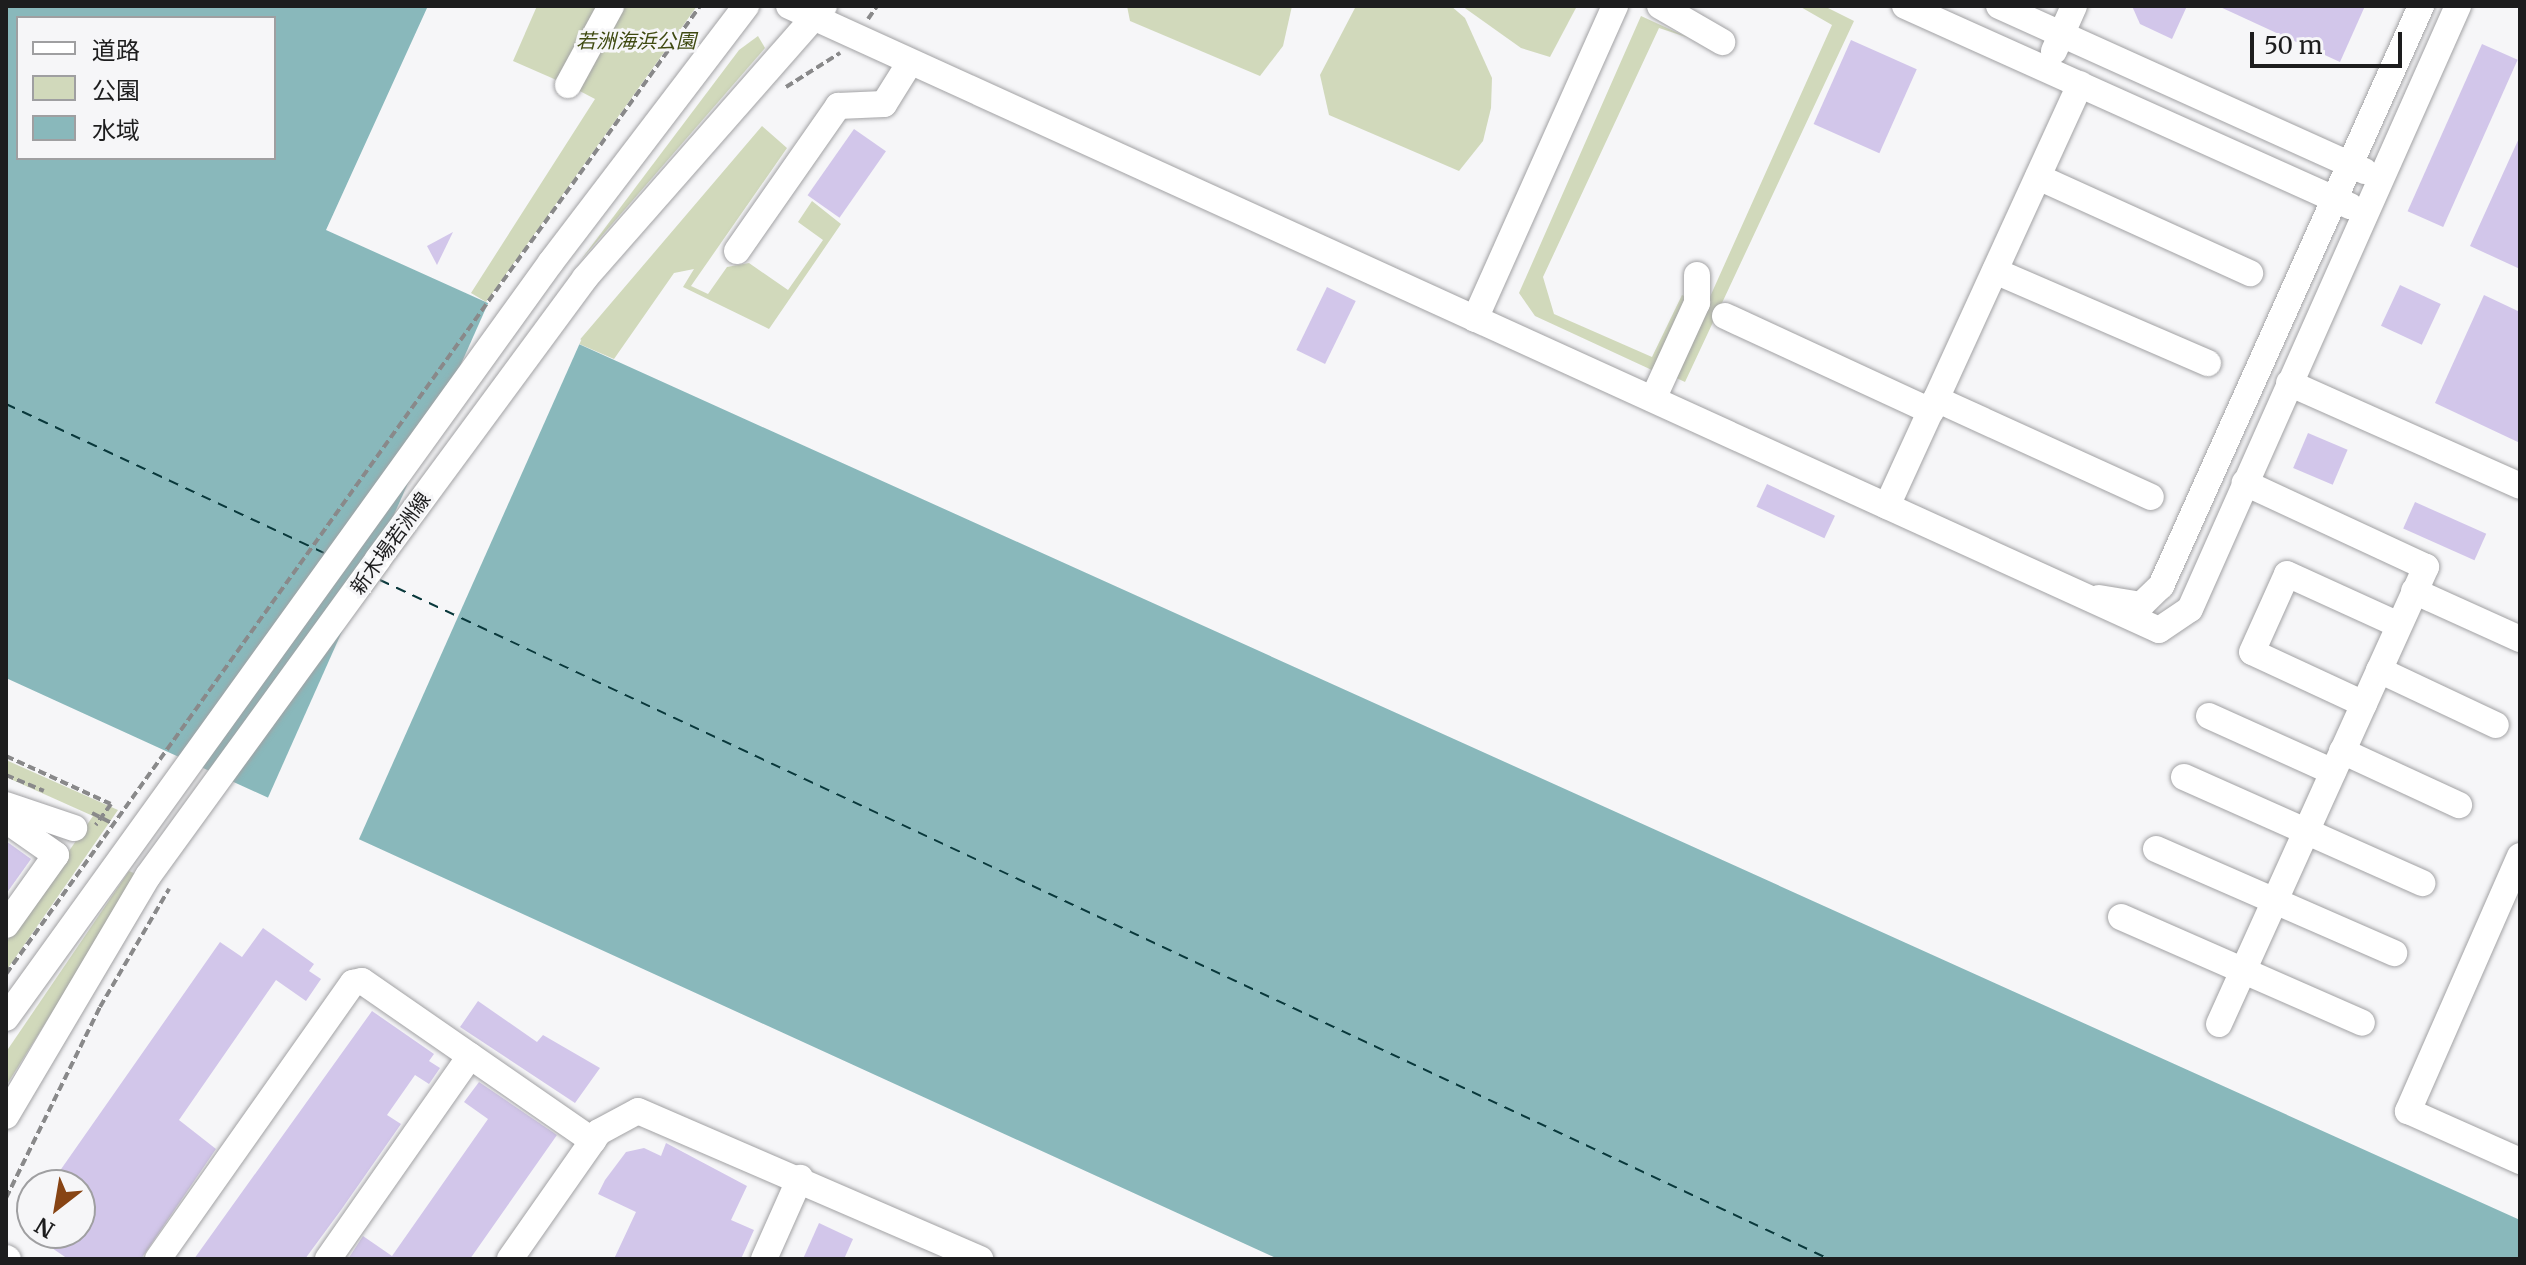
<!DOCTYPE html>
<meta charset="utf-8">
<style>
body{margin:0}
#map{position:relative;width:2526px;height:1265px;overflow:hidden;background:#f6f6f8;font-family:Merriweather,"Noto Sans JP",serif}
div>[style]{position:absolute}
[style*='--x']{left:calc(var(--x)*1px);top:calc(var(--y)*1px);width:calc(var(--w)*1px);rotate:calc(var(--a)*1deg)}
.green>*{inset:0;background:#d1d9bb}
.water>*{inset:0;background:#89b8bb}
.pier>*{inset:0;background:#f6f6f8;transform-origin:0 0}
.ferry>*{height:2px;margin-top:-1px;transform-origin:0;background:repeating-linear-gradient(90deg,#09383b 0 10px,transparent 0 18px)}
.building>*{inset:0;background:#d2c6ea;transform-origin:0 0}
.path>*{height:4px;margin-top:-2px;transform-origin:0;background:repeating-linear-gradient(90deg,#89898a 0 8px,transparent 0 12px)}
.roads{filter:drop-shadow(0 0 2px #a2a2a4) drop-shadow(0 0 2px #a2a2a4)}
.minor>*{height:26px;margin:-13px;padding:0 13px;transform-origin:13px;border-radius:13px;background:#fff}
span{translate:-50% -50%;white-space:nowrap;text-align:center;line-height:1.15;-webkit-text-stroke:6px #f6f6f8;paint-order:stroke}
.park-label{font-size:20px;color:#3f4a11;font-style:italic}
.street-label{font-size:20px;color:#1d1d1e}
.frame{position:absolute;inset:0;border:8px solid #1d1d1e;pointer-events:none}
.legend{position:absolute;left:16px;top:16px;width:260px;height:144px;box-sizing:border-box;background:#f6f6f8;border:2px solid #9f9fa1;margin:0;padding:10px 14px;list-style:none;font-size:24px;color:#1d1d1e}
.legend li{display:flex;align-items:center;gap:16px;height:40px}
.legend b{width:40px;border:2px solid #9f9fa1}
.north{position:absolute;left:16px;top:1169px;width:80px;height:80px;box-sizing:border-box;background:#f6f6f8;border:2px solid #9f9fa1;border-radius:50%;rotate:211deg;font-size:22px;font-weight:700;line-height:32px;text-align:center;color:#1d1d1e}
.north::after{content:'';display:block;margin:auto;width:28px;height:36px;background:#874414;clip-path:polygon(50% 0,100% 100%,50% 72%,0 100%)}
.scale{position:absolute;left:2250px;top:32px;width:152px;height:36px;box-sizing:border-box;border:4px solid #1d1d1e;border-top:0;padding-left:10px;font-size:24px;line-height:28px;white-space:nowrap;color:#1d1d1e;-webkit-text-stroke:6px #f6f6f8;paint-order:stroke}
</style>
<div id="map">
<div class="green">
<div style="clip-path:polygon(537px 6px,602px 6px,561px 82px,513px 61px)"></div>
<div style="clip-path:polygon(622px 6px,697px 6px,486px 302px,471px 293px,595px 99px,574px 88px)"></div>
<div style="clip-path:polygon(1127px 6px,1292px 6px,1283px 46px,1260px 76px,1130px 21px)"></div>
<div style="clip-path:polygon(1356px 6px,1451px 6px,1465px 18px,1492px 78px,1491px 108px,1483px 141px,1459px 171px,1329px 115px,1320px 75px)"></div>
<div style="clip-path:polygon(1462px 6px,1577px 6px,1550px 57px,1521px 48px)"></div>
<div style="clip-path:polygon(1799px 6px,1824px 6px,1854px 21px,1685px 382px,1674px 377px,1832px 25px)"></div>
<div style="clip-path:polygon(1641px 16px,1689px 38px,1659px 28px,1543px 277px,1554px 314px,1652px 357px,1682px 295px,1687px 297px,1654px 371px,1535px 316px,1519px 293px)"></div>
<div style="clip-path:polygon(758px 36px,765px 48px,580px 261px,739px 50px)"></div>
<div style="clip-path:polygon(762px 126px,787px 148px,691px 286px,708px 294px,727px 267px,749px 263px,788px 290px,823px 240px,798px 222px,812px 201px,841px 224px,769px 329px,683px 287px,694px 269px,674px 273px,614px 359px,577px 343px)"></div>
<div style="clip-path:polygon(6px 760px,118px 810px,6px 971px,6px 943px,93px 816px,6px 777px)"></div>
<div style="clip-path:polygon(129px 871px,138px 875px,6px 1086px,6px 1052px)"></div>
</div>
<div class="water">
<div style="clip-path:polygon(evenodd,6px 6px,427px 8px,326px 230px,2520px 1220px,2520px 1259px,1278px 1259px,6px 678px,6px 6px,18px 18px,274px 18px,274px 158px,18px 158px,18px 18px)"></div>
</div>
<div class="pier">
<div style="left:490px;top:299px;width:100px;height:561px;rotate:24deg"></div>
</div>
<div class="ferry">
<div style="--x:6;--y:404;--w:351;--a:25.1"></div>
<div style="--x:380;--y:580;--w:1600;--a:25.11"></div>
</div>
<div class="building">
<div style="clip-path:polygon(2132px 6px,2187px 6px,2172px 39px,2140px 24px)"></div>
<div style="clip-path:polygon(2218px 6px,2365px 6px,2340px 62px)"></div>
<div style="left:1851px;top:40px;width:72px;height:92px;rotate:24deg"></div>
<div style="left:2482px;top:44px;width:39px;height:183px;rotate:24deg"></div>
<div style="left:854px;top:129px;width:39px;height:81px;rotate:35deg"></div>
<div style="clip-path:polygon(2520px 136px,2520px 269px,2470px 246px)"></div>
<div style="clip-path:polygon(453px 232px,437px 265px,427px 246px)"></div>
<div style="left:2400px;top:285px;width:45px;height:45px;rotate:25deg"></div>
<div style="left:1327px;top:287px;width:32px;height:70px;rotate:26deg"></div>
<div style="clip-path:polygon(2484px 295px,2520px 312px,2520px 443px,2435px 403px)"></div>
<div style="left:2308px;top:433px;width:43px;height:38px;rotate:23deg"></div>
<div style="left:1767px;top:484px;width:75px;height:25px;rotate:25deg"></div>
<div style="left:2415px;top:502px;width:78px;height:29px;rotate:24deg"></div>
<div style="clip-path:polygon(6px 841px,31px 859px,6px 894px)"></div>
<div style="clip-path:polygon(263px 928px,314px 964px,309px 971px,321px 979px,306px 1001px,276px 980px,179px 1120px,216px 1149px,141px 1259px,68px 1259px,30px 1233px,80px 1233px,80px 1185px,50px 1185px,220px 942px,242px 957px)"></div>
<div style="clip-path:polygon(478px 1001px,537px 1042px,543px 1035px,600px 1068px,575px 1103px,460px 1027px)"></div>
<div style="clip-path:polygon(372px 1011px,434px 1054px,429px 1061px,440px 1068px,429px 1084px,415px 1075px,387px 1115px,401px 1124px,341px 1210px,305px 1259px,194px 1259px)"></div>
<div style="clip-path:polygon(479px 1082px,557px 1135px,470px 1259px,348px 1259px,363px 1236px,392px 1256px,488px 1119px,464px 1102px)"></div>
<div style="clip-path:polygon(666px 1143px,747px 1186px,731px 1220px,754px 1230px,741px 1259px,614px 1259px,636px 1212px,598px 1194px,605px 1180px,626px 1152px,644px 1148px,661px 1156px)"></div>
<div style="clip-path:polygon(819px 1223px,853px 1239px,844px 1259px,803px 1259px)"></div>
</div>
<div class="path">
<div style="--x:868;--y:19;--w:16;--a:-55"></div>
<div style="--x:786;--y:87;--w:64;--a:-32.2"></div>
<div style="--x:6;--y:756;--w:115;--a:24.6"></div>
<div style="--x:111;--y:804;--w:26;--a:126"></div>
<div style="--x:6;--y:775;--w:41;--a:22.8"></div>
<div style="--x:92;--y:813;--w:22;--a:27"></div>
<div style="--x:6;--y:974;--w:1191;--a:-54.36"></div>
<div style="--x:6;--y:1198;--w:213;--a:-63.8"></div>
<div style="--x:100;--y:1007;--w:137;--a:-59.7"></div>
</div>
<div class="roads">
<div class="minor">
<div style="--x:789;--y:6;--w:1505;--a:24.49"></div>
<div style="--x:2159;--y:630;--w:37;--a:-34"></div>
<div style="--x:2190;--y:609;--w:660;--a:-66.04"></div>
<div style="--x:1660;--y:6;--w:72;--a:30.1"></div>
<div style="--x:1905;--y:6;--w:488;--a:24.2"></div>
<div style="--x:1999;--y:6;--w:401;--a:24.3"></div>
<div style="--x:2054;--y:51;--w:49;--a:-66"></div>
<div style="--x:568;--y:85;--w:90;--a:-61.4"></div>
<div style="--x:2038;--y:177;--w:233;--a:24.4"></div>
<div style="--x:737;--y:251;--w:177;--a:-55.1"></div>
<div style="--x:838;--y:106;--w:46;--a:-2.5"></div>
<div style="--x:884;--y:104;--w:47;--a:-58"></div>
<div style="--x:1995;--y:271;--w:232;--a:23.4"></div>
<div style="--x:1725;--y:316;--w:227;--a:24.8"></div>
<div style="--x:1475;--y:319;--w:343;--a:-65.9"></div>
<div style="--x:2289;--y:383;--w:253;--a:24"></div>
<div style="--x:1653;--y:399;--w:106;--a:-65.4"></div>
<div style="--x:1697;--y:303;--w:28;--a:-90"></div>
<div style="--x:1936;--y:399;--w:236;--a:24.5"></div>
<div style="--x:1887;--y:506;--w:464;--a:-65.4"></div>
<div style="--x:2414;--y:591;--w:116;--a:24.4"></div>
<div style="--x:2099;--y:598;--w:43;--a:9.5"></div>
<div style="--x:2141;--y:605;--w:28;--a:-44"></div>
<div style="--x:2161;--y:586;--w:636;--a:-65.85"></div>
<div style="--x:2379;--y:670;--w:129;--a:25.2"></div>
<div style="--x:2364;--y:704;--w:123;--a:-155.1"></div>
<div style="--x:2252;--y:652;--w:85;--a:-65.8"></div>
<div style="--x:2287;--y:574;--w:123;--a:24.5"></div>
<div style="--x:2209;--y:716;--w:136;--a:24.3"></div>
<div style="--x:2342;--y:751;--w:129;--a:24.8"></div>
<div style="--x:2184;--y:777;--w:261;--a:24"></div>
<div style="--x:6;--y:805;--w:72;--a:18.7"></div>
<div style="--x:6;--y:820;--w:61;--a:35"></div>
<div style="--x:56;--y:855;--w:86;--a:125.5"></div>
<div style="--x:2156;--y:849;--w:260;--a:23.6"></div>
<div style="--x:2520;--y:856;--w:279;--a:113.7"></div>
<div style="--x:2408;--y:1111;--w:123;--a:24.1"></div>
<div style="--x:2121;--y:917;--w:263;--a:23.7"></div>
<div style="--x:6;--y:1018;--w:932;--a:-54.21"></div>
<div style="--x:551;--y:262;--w:322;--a:-52.7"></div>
<div style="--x:2219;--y:1024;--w:502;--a:-65.63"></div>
<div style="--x:2426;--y:567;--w:200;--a:-155.1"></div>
<div style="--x:6;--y:1116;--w:279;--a:-59.4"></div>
<div style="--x:148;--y:876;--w:392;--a:-54"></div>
<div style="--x:378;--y:559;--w:349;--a:-53.6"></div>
<div style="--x:585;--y:278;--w:362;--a:-48.7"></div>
<div style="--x:6;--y:1258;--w:2;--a:27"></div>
<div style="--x:158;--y:1259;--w:338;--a:-54.8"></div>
<div style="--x:353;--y:983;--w:9;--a:-13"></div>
<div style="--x:362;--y:981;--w:281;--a:34.7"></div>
<div style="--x:328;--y:1259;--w:248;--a:-55"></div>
<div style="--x:510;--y:1259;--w:155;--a:-55"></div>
<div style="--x:599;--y:1132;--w:44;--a:-28.3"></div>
<div style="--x:638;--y:1111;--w:373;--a:23.4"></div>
<div style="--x:764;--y:1259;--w:89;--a:-66"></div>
</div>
</div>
<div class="park-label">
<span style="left:636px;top:40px">若洲海浜公園</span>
</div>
<div class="street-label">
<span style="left:390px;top:543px;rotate:-54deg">新木場若洲線</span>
</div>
<div class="frame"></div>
<ul class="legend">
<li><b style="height:10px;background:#fff"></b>道路</li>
<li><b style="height:22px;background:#d1d9bb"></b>公園</li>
<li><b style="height:22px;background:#89b8bb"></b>水域</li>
</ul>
<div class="north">N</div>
<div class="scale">50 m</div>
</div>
